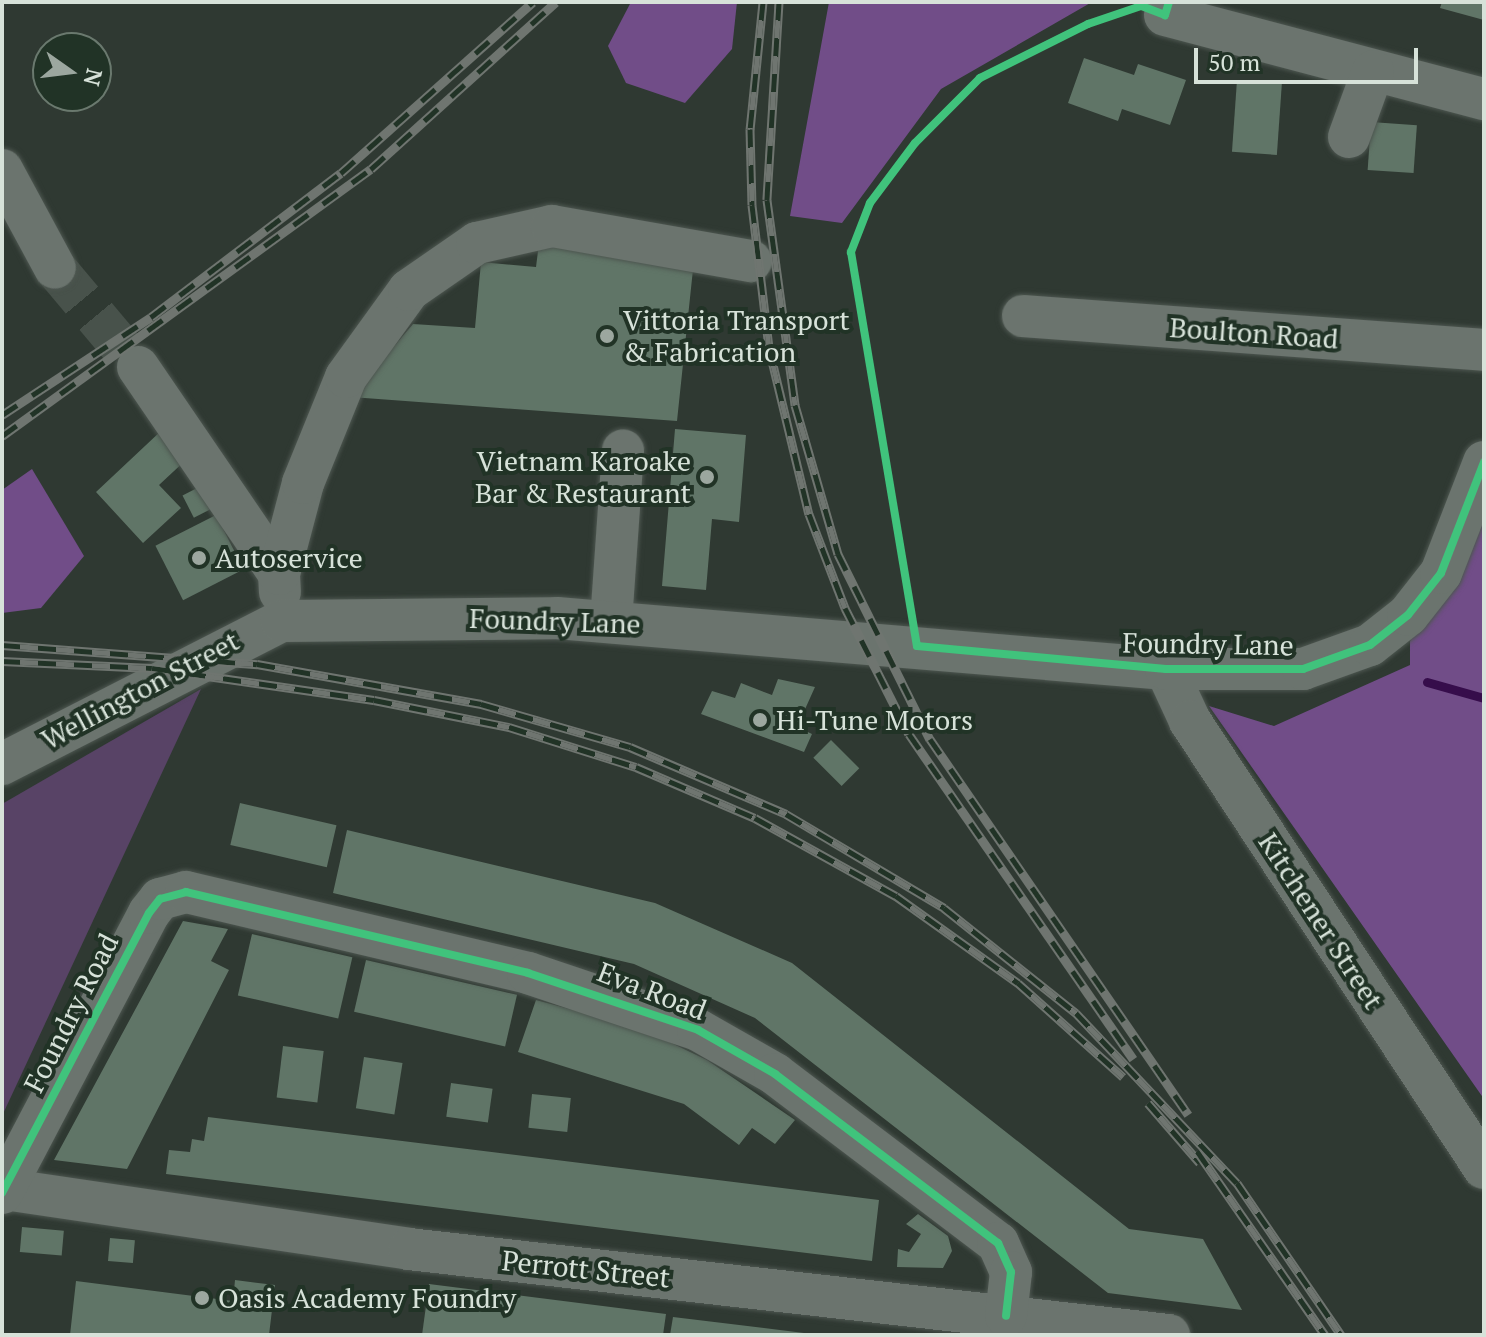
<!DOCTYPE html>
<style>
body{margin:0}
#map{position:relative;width:1486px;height:1337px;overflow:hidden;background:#2f3932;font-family:"PT Serif",serif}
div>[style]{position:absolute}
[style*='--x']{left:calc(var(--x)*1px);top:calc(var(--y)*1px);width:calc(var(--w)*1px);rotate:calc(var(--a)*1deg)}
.green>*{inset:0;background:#584366}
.forest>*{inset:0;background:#714d88}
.stream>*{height:9px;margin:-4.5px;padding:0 4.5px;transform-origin:4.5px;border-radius:4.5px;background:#360d4b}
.building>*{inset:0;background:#607567;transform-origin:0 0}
.minor-tunnel>*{height:42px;margin-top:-21px;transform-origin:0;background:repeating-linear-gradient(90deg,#48524b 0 42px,transparent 0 63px)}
.roads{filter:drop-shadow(0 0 2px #4d5650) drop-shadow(0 0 2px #4d5650)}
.minor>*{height:42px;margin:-21px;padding:0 21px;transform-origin:21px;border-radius:21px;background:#6b746e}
.rail>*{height:9px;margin-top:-4.5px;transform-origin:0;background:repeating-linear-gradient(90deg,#213326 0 18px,#6f7570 0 36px);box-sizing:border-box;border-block:2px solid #6f7570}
.cycleway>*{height:8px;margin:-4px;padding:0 4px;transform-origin:4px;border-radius:4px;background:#40c37c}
.dots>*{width:22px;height:22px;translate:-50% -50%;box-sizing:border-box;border:4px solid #213326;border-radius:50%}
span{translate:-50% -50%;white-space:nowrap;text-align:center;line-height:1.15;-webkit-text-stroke:8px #213326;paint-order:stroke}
.poi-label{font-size:28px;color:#d7e2d9}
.left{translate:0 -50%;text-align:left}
.right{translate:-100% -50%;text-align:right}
.street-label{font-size:28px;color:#d7e2d9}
.frame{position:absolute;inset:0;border:4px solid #d7e2d9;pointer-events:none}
.north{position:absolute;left:32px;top:32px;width:80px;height:80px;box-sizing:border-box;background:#213326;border:2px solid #6a796e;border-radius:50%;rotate:104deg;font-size:22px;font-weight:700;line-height:32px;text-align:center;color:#d7e2d9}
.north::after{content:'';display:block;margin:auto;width:28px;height:36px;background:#9ca79f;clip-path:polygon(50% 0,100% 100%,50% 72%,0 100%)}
.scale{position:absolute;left:1194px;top:48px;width:224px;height:36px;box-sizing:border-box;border:4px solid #d7e2d9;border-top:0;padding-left:10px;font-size:24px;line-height:28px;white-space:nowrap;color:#d7e2d9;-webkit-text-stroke:6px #213326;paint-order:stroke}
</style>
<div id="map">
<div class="green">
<div style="clip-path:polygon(201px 689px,2px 1116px,2px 804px)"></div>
</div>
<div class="forest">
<div style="clip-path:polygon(631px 2px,737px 2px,732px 49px,685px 103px,626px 83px,608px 46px)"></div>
<div style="clip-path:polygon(829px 2px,1092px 2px,941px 89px,842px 223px,790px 216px)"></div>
<div style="clip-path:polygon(32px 469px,84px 556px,41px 608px,2px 613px,2px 490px)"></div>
<div style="clip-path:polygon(1484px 517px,1484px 1099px,1209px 706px,1274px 726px,1410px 665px,1410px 641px)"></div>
</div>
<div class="stream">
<div style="--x:1427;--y:682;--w:59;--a:15.7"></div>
</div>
<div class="building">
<div style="clip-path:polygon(1442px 2px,1484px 2px,1484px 20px,1440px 8px)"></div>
<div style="clip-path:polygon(1084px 58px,1134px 75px,1138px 64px,1186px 80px,1170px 125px,1122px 109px,1118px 121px,1068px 103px)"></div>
<div style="left:1237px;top:80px;width:45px;height:72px;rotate:4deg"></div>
<div style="left:1371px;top:122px;width:46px;height:48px;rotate:4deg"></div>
<div style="clip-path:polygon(539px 243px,694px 260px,677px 421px,351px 397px,413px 324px,475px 328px,481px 262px,536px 267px)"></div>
<div style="clip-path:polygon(675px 429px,746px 435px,739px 522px,712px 519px,706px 590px,662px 586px)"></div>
<div style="clip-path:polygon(162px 430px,188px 458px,159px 485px,181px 508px,143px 543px,96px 492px)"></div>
<div style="left:203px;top:485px;width:25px;height:23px;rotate:63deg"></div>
<div style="left:216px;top:515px;width:61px;height:68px;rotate:63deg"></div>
<div style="clip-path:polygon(778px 679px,815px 687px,797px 727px,812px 734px,804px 752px,701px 714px,712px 691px,735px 698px,741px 683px,772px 695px)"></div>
<div style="left:831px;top:740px;width:40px;height:25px;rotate:45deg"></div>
<div style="left:240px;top:803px;width:99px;height:43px;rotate:13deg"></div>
<div style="clip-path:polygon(347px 830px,655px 903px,792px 963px,1129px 1229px,1203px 1239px,1242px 1310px,1108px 1293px,755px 1018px,634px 964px,333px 893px)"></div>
<div style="clip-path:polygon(183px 921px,228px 929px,211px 961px,229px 970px,127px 1169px,54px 1160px)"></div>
<div style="left:252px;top:934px;width:103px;height:63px;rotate:13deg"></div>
<div style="left:366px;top:960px;width:155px;height:53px;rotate:13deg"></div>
<div style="clip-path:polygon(536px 1000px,640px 1028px,707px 1060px,795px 1120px,775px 1144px,752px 1128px,739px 1145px,684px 1104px,518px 1052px)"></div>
<div style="left:283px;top:1046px;width:41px;height:52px;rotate:7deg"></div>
<div style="left:364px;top:1057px;width:39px;height:52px;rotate:9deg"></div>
<div style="left:451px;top:1083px;width:42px;height:34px;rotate:8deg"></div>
<div style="left:532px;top:1094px;width:39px;height:34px;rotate:6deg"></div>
<div style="clip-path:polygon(208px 1117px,879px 1200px,872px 1261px,166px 1174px,169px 1150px,190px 1152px,192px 1139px,204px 1141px)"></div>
<div style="clip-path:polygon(918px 1214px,948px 1236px,952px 1251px,943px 1268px,897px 1267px,898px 1249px,909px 1252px,921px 1234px,906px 1224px)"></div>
<div style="left:22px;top:1227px;width:42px;height:25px;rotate:5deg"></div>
<div style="left:110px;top:1238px;width:25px;height:23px;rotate:5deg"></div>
<div style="clip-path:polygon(235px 1280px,275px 1285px,269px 1335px,70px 1335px,76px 1281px,233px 1301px)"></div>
<div style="clip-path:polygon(429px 1284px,666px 1314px,663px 1335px,422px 1335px)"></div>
<div style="clip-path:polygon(673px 1317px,804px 1333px,803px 1335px,670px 1335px)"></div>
</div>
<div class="minor-tunnel">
<div style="--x:55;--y:268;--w:129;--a:50"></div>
</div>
<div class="roads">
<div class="minor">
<div style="--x:1165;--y:15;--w:330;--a:14.8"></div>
<div style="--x:1349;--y:137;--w:70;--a:-70"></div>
<div style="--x:2;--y:170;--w:111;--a:61.6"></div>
<div style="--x:1023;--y:316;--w:462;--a:4.2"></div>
<div style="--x:138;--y:367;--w:250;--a:55.7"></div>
<div style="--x:279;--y:574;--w:18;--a:87"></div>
<div style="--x:279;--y:574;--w:94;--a:-75.2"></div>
<div style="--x:303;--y:483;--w:114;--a:-67.9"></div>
<div style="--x:346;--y:377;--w:107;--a:-54.1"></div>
<div style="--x:409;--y:290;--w:83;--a:-34.7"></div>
<div style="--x:477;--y:243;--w:77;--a:-12.8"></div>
<div style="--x:552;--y:226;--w:202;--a:10"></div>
<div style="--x:611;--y:622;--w:172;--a:-86"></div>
<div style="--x:1166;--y:669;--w:57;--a:65.2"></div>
<div style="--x:1190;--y:721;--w:535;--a:56.67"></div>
<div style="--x:2;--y:764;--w:314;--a:-27.1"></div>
<div style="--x:281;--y:621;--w:276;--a:-0.6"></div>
<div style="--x:557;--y:618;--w:611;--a:4.79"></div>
<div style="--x:1166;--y:669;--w:137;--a:0"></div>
<div style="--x:1303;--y:669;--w:71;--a:-19.7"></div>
<div style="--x:1370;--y:645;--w:48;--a:-38.3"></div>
<div style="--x:1408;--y:615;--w:53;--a:-51.8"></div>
<div style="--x:1441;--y:573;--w:119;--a:-68.8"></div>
<div style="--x:4;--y:1189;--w:409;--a:8.4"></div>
<div style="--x:409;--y:1249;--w:765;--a:6.46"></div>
<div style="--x:2;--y:1193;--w:316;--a:-62.3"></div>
<div style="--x:149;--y:913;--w:18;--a:-52"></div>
<div style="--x:160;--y:899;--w:27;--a:-15"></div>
<div style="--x:186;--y:892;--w:351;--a:13.3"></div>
<div style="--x:528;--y:973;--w:179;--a:18.5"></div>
<div style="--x:698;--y:1030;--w:89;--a:29.7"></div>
<div style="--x:775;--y:1074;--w:280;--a:37.2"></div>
<div style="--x:998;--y:1243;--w:32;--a:66"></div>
<div style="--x:1011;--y:1272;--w:44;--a:96.5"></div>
</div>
</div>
<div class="rail">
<div style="--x:763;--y:2;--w:128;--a:95.8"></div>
<div style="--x:750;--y:129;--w:76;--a:88.5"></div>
<div style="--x:752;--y:205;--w:144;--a:83.2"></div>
<div style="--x:769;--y:348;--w:171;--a:76.5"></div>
<div style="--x:809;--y:514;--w:101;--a:69"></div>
<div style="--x:845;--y:608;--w:141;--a:63.1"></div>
<div style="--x:909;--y:734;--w:395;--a:55.4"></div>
<div style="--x:779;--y:2;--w:198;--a:93.5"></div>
<div style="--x:767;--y:200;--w:207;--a:82.2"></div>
<div style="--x:795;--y:405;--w:155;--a:73.9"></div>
<div style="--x:838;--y:554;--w:207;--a:63.6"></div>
<div style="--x:930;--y:739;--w:456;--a:55.5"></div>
<div style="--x:2;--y:415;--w:178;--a:-33.3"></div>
<div style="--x:151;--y:317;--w:238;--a:-37.2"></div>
<div style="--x:341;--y:173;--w:257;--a:-41.7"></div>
<div style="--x:2;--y:436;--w:455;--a:-35.9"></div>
<div style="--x:371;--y:169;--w:249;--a:-42.1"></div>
<div style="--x:2;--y:645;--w:256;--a:4.3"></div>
<div style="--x:257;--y:664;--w:228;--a:10.1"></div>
<div style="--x:481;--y:704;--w:155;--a:16.1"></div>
<div style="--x:630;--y:747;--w:170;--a:23.2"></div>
<div style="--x:786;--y:814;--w:184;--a:30.7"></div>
<div style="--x:944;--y:908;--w:169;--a:38.5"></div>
<div style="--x:1076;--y:1013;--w:234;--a:46.6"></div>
<div style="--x:1237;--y:1183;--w:184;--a:55.6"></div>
<div style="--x:2;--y:661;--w:150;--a:2.7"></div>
<div style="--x:152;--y:668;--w:224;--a:8.2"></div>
<div style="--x:374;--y:700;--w:138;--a:11.3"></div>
<div style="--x:509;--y:727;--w:133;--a:17.5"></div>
<div style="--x:636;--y:767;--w:129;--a:23.2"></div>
<div style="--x:755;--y:818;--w:161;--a:29"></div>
<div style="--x:896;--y:896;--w:150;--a:35.5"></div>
<div style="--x:1018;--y:983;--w:141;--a:41.8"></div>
<div style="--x:1148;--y:1103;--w:79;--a:49.1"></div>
<div style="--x:1197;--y:1151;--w:224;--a:55.2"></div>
</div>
<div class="cycleway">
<div style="--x:1169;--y:2;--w:14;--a:107"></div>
<div style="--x:1165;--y:15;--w:26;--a:-159"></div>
<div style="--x:1141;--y:6;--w:56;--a:161.2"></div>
<div style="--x:1088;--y:24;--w:121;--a:153.4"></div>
<div style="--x:980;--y:78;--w:92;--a:135"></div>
<div style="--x:915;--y:143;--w:75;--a:126.9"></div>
<div style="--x:870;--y:203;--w:53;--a:111.2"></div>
<div style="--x:851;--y:252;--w:399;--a:80.5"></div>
<div style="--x:917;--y:646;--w:250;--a:5.3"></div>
<div style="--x:1166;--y:669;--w:137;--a:0"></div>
<div style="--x:1303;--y:669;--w:71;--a:-19.7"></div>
<div style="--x:1370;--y:645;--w:48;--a:-38.3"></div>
<div style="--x:1408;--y:615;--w:53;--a:-51.8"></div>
<div style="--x:1441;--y:573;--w:119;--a:-68.8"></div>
<div style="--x:2;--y:1193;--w:316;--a:-62.3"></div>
<div style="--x:149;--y:913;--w:18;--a:-52"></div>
<div style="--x:160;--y:899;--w:27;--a:-15"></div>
<div style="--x:186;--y:892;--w:351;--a:13.3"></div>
<div style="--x:528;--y:973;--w:179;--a:18.5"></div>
<div style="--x:698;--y:1030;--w:89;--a:29.7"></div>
<div style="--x:775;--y:1074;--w:280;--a:37.2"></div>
<div style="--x:998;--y:1243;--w:32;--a:66"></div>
<div style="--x:1011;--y:1272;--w:44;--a:96.5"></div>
</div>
<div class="dots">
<div style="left:607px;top:336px;background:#9ca79f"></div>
<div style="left:707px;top:477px;background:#9ca79f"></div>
<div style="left:199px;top:558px;background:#9ca79f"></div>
<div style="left:760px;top:720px;background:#9ca79f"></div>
<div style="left:202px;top:1298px;background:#9ca79f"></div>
</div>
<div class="poi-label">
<span class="left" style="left:623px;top:336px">Vittoria Transport<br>&amp; Fabrication</span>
<span class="right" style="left:691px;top:477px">Vietnam Karoake<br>Bar &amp; Restaurant</span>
<span class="left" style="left:215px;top:558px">Autoservice</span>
<span class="left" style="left:776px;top:720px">Hi-Tune Motors</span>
<span class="left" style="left:218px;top:1298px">Oasis Academy Foundry</span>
</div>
<div class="street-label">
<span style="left:1254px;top:333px;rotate:4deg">Boulton Road</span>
<span style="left:555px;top:621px;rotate:2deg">Foundry Lane</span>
<span style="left:1208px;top:644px;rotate:1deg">Foundry Lane</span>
<span style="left:140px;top:690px;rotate:-28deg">Wellington Street</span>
<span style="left:1321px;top:921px;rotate:57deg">Kitchener Street</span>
<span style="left:652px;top:991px;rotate:21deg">Eva Road</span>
<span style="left:71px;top:1013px;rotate:-63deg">Foundry Road</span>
<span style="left:586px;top:1269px;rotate:6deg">Perrott Street</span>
</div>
<div class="frame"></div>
<div class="north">N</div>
<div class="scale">50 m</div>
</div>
